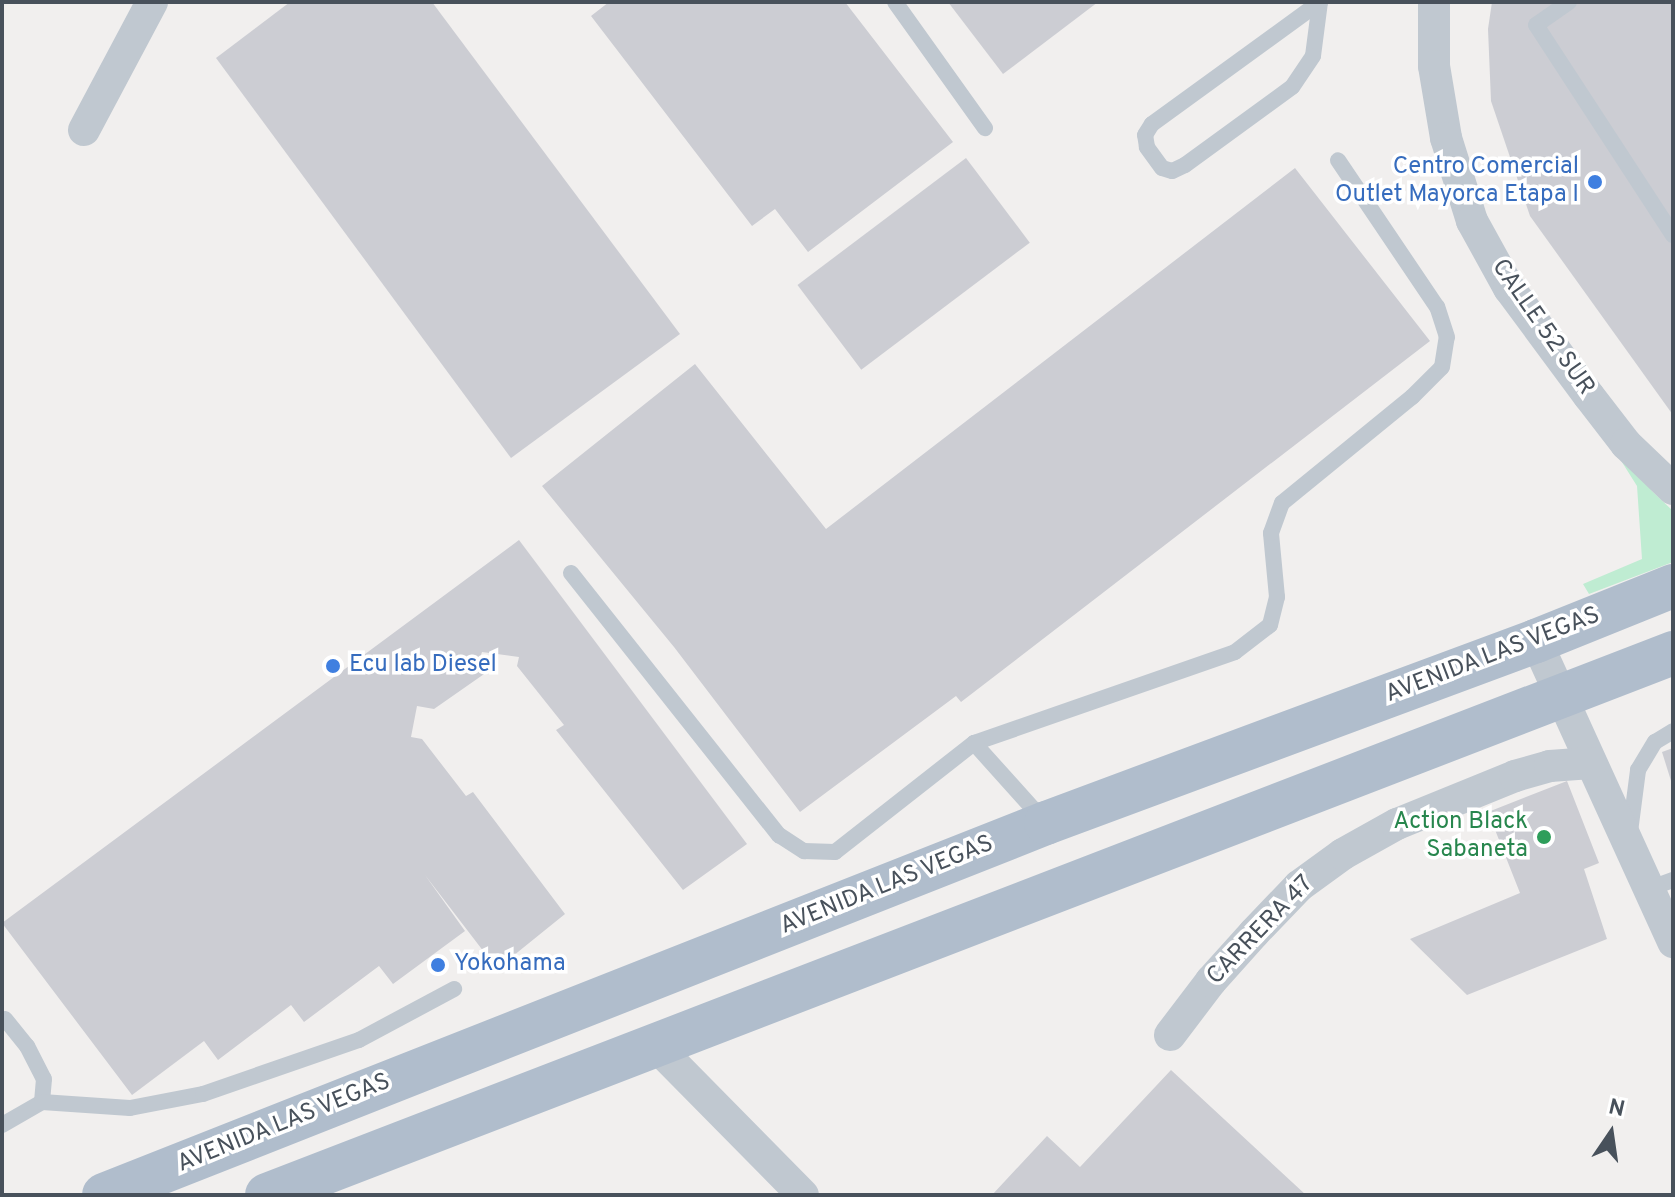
<!DOCTYPE html>
<style>
body{margin:0}
#map{position:relative;width:1675px;height:1197px;overflow:hidden;background:#f1efee;font-family:Overpass,sans-serif}
div>[style]{position:absolute}
[style*='--x']{left:calc(var(--x)*1px);top:calc(var(--y)*1px);width:calc(var(--w)*1px);rotate:calc(var(--a)*1deg)}
.green>*{inset:0;background:#bfecd2}
.building>*{inset:0;background:#cccdd3;transform-origin:0 0}
.lane>*{height:16px;margin:-8px;padding:0 8px;transform-origin:8px;border-radius:8px;background:#c0c8d0}
.street>*{height:32px;margin:-16px;padding:0 16px;transform-origin:16px;border-radius:16px;background:#c0c8d0}
.primary>*{height:44px;margin:-22px;padding:0 22px;transform-origin:22px;border-radius:22px;background:#b0bdcc}
.dots>*{width:22px;height:22px;translate:-50% -50%;box-sizing:border-box;border:4px solid #fff;border-radius:50%}
span{translate:-50% -50%;white-space:nowrap;text-align:center;line-height:1.15;-webkit-text-stroke:7px #fff;paint-order:stroke}
.shop-label{font-size:24px;color:#366cbe}
.right{translate:-100% -50%;text-align:right}
.left{translate:0 -50%;text-align:left}
.street-label{font-size:24px;color:#48515b}
.leisure-label{font-size:24px;color:#27864d}
.frame{position:absolute;inset:0;border:4px solid #48515b;pointer-events:none}
.north{position:absolute;left:1571px;top:1093px;width:80px;height:80px;-webkit-text-stroke:6px #fff;paint-order:stroke;rotate:13deg;font-size:22px;font-weight:700;line-height:32px;text-align:center;color:#48515b}
.north::after{content:'';display:block;margin:auto;width:28px;height:36px;background:#48515b;clip-path:polygon(50% 0,100% 100%,50% 72%,0 100%)}
</style>
<div id="map">
<div class="green">
<div style="clip-path:polygon(1628px 455px,1652px 491px,1673px 511px,1673px 562px,1589px 594px,1583px 584px,1642px 559px,1637px 486px,1620px 459px)"></div>
</div>
<div class="building">
<div style="clip-path:polygon(290px 2px,432px 2px,680px 334px,511px 458px,216px 58px)"></div>
<div style="clip-path:polygon(609px 2px,845px 2px,953px 142px,808px 252px,775px 209px,752px 226px,591px 16px)"></div>
<div style="clip-path:polygon(948px 2px,1098px 2px,1003px 74px)"></div>
<div style="clip-path:polygon(1492px 2px,1673px 2px,1673px 415px,1530px 216px,1491px 101px,1488px 29px)"></div>
<div style="left:966px;top:158px;width:106px;height:211px;rotate:53deg"></div>
<div style="clip-path:polygon(1295px 168px,1430px 341px,961px 702px,956px 696px,800px 812px,674px 647px,542px 486px,695px 364px,826px 529px)"></div>
<div style="clip-path:polygon(519px 540px,747px 844px,683px 890px,556px 730px,564px 725px,517px 666px,519px 657px,482px 652px,480px 658px,487px 672px,434px 709px,417px 706px,411px 737px,422px 739px,466px 796px,473px 792px,565px 914px,497px 969px,425px 875px,465px 931px,393px 984px,379px 966px,304px 1022px,291px 1005px,218px 1060px,204px 1041px,132px 1095px,2px 923px)"></div>
<div style="clip-path:polygon(1673px 748px,1673px 784px,1672px 784px,1662px 752px)"></div>
<div style="clip-path:polygon(1567px 781px,1599px 863px,1584px 869px,1607px 939px,1467px 995px,1410px 939px,1520px 893px,1488px 812px)"></div>
<div style="clip-path:polygon(1171px 1070px,1306px 1195px,992px 1195px,1047px 1136px,1080px 1167px)"></div>
</div>
<div class="lane">
<div style="--x:895;--y:2;--w:155;--a:54.5"></div>
<div style="--x:1320;--y:2;--w:54;--a:97.4"></div>
<div style="--x:1313;--y:56;--w:37;--a:124"></div>
<div style="--x:1292;--y:87;--w:132;--a:143.9"></div>
<div style="--x:1185;--y:165;--w:14;--a:155"></div>
<div style="--x:1172;--y:171;--w:10;--a:-163"></div>
<div style="--x:1162;--y:168;--w:26;--a:-126"></div>
<div style="--x:1147;--y:147;--w:12;--a:-99"></div>
<div style="--x:1145;--y:135;--w:13;--a:-58"></div>
<div style="--x:1152;--y:124;--w:208;--a:-36"></div>
<div style="--x:1569;--y:2;--w:40;--a:145.1"></div>
<div style="--x:1536;--y:25;--w:251;--a:56.9"></div>
<div style="--x:571;--y:573;--w:335;--a:51.6"></div>
<div style="--x:779;--y:835;--w:30;--a:33"></div>
<div style="--x:804;--y:851;--w:31;--a:2"></div>
<div style="--x:835;--y:852;--w:177;--a:-38.1"></div>
<div style="--x:974;--y:743;--w:276;--a:-19.2"></div>
<div style="--x:1235;--y:652;--w:44;--a:-37.6"></div>
<div style="--x:1270;--y:625;--w:29;--a:-76"></div>
<div style="--x:1277;--y:597;--w:64;--a:-95.4"></div>
<div style="--x:1271;--y:533;--w:32;--a:-70"></div>
<div style="--x:1282;--y:503;--w:168;--a:-39.2"></div>
<div style="--x:1412;--y:397;--w:42;--a:-45"></div>
<div style="--x:1442;--y:367;--w:30;--a:-81"></div>
<div style="--x:1447;--y:337;--w:32;--a:-108"></div>
<div style="--x:1437;--y:307;--w:177;--a:-124"></div>
<div style="--x:974;--y:743;--w:106;--a:48.1"></div>
<div style="--x:1630;--y:832;--w:63;--a:-82.6"></div>
<div style="--x:1638;--y:770;--w:33;--a:-59"></div>
<div style="--x:1655;--y:742;--w:21;--a:-31"></div>
<div style="--x:1648;--y:889;--w:27;--a:-20"></div>
<div style="--x:5;--y:1019;--w:35;--a:51"></div>
<div style="--x:27;--y:1046;--w:37;--a:63"></div>
<div style="--x:44;--y:1079;--w:23;--a:95"></div>
<div style="--x:2;--y:1125;--w:46;--a:-29.9"></div>
<div style="--x:42;--y:1102;--w:88;--a:3.9"></div>
<div style="--x:130;--y:1108;--w:74;--a:-10.9"></div>
<div style="--x:203;--y:1094;--w:165;--a:-19.1"></div>
<div style="--x:359;--y:1040;--w:108;--a:-28.2"></div>
</div>
<div class="street">
<div style="--x:1434;--y:2;--w:64;--a:90"></div>
<div style="--x:1434;--y:66;--w:73;--a:80.5"></div>
<div style="--x:1446;--y:138;--w:87;--a:72.6"></div>
<div style="--x:1472;--y:221;--w:77;--a:61.1"></div>
<div style="--x:1509;--y:288;--w:134;--a:53.5"></div>
<div style="--x:1589;--y:396;--w:61;--a:52.4"></div>
<div style="--x:1626;--y:444;--w:65;--a:43.8"></div>
<div style="--x:84;--y:130;--w:145;--a:-62"></div>
<div style="--x:1536;--y:641;--w:331;--a:65.5"></div>
<div style="--x:1170;--y:1035;--w:68;--a:-52.8"></div>
<div style="--x:1211;--y:981;--w:64;--a:-48.1"></div>
<div style="--x:1254;--y:933;--w:65;--a:-46.2"></div>
<div style="--x:1299;--y:886;--w:54;--a:-36"></div>
<div style="--x:1343;--y:854;--w:62;--a:-29.1"></div>
<div style="--x:1397;--y:824;--w:127;--a:-22.1"></div>
<div style="--x:1515;--y:776;--w:36;--a:-16"></div>
<div style="--x:1550;--y:766;--w:41;--a:-4.2"></div>
<div style="--x:654;--y:1044;--w:212;--a:45.4"></div>
</div>
<div class="primary">
<div style="--x:104;--y:1195;--w:1013;--a:-21.55"></div>
<div style="--x:1046;--y:823;--w:523;--a:-20.38"></div>
<div style="--x:1536;--y:641;--w:148;--a:-21.9"></div>
<div style="--x:267;--y:1195;--w:1507;--a:-21.08"></div>
</div>
<div class="dots">
<div style="left:1595px;top:182px;background:#3f7fe0"></div>
<div style="left:333px;top:666px;background:#3f7fe0"></div>
<div style="left:1544px;top:837px;background:#2e9e5b"></div>
<div style="left:438px;top:965px;background:#3f7fe0"></div>
</div>
<div class="shop-label">
<span class="right" style="left:1579px;top:182px">Centro Comercial<br>Outlet Mayorca Etapa I</span>
<span class="left" style="left:349px;top:666px">Ecu lab Diesel</span>
<span class="left" style="left:454px;top:965px">Yokohama</span>
</div>
<div class="street-label">
<span style="left:1542px;top:328px;rotate:55deg">CALLE 52 SUR</span>
<span style="left:1493px;top:656px;rotate:-21deg">AVENIDA LAS VEGAS</span>
<span style="left:887px;top:886px;rotate:-22deg">AVENIDA LAS VEGAS</span>
<span style="left:1261px;top:931px;rotate:-46deg">CARRERA 47</span>
<span style="left:284px;top:1124px;rotate:-22deg">AVENIDA LAS VEGAS</span>
</div>
<div class="leisure-label">
<span class="right" style="left:1528px;top:837px">Action Black<br>Sabaneta</span>
</div>
<div class="frame"></div>
<div class="north">N</div>
</div>
